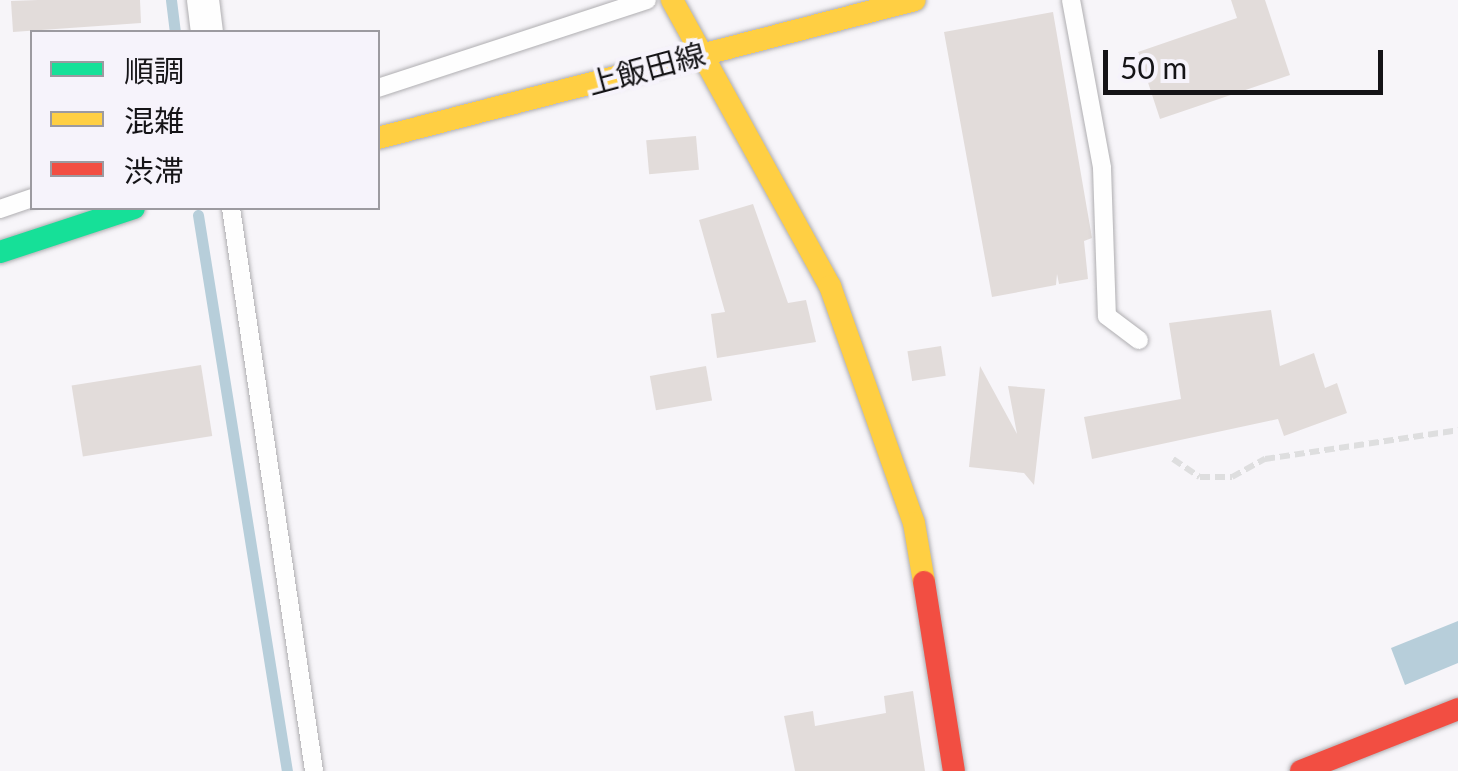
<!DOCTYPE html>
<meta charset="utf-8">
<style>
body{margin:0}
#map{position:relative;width:1458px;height:771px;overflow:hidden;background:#f7f5f9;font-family:Lato,"Noto Sans JP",sans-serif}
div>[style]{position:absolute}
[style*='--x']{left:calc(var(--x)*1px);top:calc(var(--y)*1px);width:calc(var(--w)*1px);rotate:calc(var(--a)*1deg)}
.water>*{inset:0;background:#b7ceda}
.stream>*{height:11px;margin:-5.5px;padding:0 5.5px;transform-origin:5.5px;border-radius:5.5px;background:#b7ceda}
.building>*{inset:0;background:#e2dcda;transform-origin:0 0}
.path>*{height:6px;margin-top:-3px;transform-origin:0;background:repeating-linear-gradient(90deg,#dededf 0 10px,transparent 0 15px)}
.roads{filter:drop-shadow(0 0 2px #afaeb1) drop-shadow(0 0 2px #afaeb1)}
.lane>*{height:18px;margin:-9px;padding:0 9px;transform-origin:9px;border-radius:9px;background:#fefefe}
.street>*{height:32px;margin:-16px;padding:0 16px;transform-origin:16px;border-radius:16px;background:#fefefe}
.fast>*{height:22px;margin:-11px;padding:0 11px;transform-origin:11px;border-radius:11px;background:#16e098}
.slow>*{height:22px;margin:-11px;padding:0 11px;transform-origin:11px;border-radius:11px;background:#ffcf43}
.jam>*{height:22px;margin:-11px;padding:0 11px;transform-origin:11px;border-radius:11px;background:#f24e42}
span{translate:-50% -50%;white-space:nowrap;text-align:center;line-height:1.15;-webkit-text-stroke:8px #f6f3fb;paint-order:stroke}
.street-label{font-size:30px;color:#151417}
.legend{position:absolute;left:30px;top:30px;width:350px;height:180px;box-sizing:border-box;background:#f6f3fb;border:2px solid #9c9aa0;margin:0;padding:12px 18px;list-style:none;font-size:30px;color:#151417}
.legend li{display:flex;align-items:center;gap:20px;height:50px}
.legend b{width:50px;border:2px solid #9c9aa0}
.scale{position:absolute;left:1103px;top:50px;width:280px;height:45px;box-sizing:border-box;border:5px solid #151417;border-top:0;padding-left:12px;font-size:30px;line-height:35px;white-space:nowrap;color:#151417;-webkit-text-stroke:8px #f6f3fb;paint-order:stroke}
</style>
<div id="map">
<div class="water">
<div style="clip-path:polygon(1458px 621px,1458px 663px,1405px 685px,1391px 648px)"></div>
</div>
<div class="stream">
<div style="--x:171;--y:0;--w:32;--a:83"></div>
<div style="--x:198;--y:215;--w:563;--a:80.91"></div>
</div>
<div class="building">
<div style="clip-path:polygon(38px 0,140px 0,141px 23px,13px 32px,11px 1px)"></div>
<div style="clip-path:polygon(1231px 0,1265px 0,1290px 75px,1160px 119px,1138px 52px,1237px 18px)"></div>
<div style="clip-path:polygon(1053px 12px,1092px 238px,1084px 241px,1088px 279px,1059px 284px,1057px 274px,1056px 285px,992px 297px,944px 32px)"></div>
<div style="left:696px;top:136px;width:34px;height:50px;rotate:85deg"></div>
<div style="clip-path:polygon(753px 204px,788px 303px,806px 300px,816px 342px,717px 358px,711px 314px,725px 312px,699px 220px)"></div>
<div style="clip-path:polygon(1271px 310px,1280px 366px,1314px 353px,1325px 388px,1337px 383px,1347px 413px,1284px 436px,1278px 419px,1092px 459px,1084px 417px,1181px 399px,1169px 323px)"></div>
<div style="left:941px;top:346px;width:30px;height:34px;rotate:81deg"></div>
<div style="left:201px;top:365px;width:72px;height:131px;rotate:81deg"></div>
<div style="left:706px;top:366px;width:35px;height:57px;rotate:80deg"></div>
<div style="clip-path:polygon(980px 366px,1017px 434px,1008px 386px,1045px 389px,1034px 485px,1024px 473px,969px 467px)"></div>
<div style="clip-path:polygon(913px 691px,925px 771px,795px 771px,784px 716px,813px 711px,815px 726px,886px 713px,884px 696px)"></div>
</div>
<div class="path">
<div style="--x:1173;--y:459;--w:32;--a:34"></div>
<div style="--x:1200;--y:477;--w:32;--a:0"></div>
<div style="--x:1232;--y:477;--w:38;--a:-29"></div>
<div style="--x:1265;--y:459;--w:195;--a:-8.5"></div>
</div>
<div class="roads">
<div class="lane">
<div style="--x:1071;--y:0;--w:171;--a:79.5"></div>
<div style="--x:1102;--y:168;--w:148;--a:88.1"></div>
<div style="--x:1107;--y:316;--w:40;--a:37"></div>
<div style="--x:378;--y:88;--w:283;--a:-18.1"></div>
<div style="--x:231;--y:208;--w:569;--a:81.61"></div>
<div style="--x:0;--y:209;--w:34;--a:-19"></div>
</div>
<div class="street">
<div style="--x:203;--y:0;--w:32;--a:83"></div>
</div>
<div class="fast">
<div style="--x:0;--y:252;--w:141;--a:-18.2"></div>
</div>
<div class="slow">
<div style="--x:672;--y:0;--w:327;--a:61.1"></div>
<div style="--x:830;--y:286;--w:251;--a:70.5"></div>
<div style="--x:914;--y:523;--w:60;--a:80.4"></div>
<div style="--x:378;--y:138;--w:554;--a:-14.41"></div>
</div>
<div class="jam">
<div style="--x:924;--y:582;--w:191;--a:81"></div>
<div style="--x:1301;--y:771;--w:169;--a:-21.5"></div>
</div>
</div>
<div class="street-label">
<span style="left:646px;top:68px;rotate:-15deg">上飯田線</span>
</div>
<ul class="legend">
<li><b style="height:12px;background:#16e098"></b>順調</li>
<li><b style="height:12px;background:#ffcf43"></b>混雑</li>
<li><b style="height:12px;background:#f24e42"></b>渋滞</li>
</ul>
<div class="scale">50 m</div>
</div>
